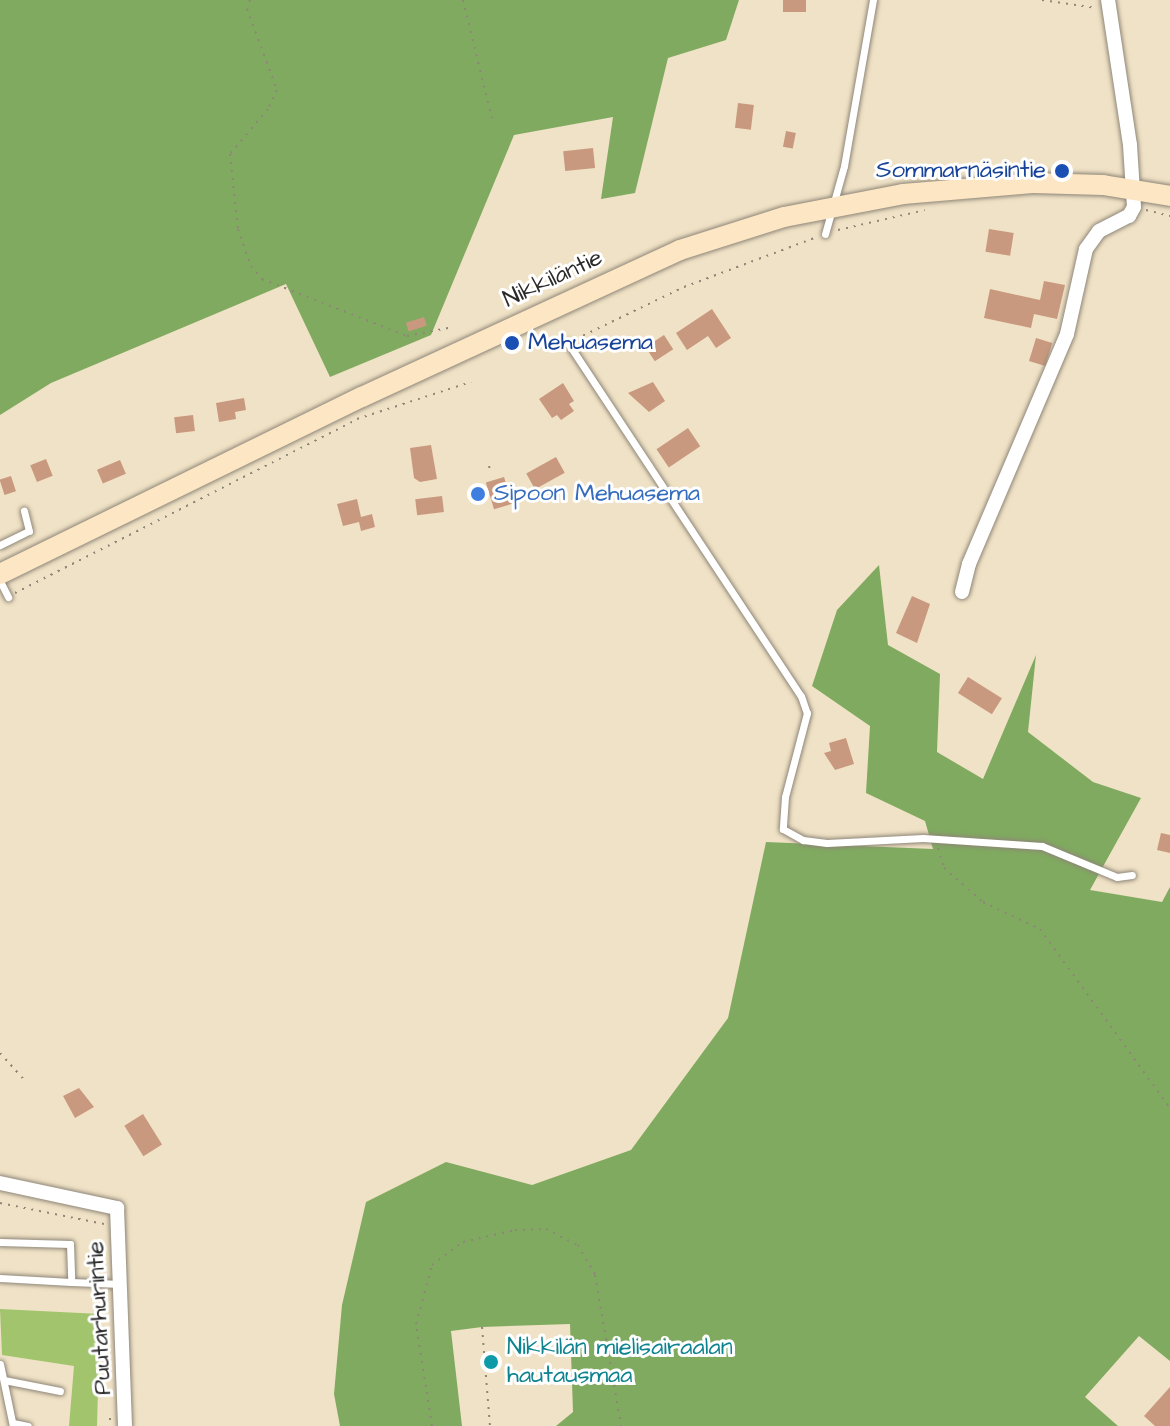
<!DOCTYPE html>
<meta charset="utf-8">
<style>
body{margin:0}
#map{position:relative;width:1170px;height:1426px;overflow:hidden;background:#f0e2c6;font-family:"Architects Daughter",sans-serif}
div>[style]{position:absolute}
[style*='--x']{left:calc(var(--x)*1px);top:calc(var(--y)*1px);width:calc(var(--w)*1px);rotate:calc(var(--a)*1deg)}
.green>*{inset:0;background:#a1c46d}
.forest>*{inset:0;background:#80aa60}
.building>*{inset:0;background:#c9997f;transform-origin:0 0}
.path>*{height:2px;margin-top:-1px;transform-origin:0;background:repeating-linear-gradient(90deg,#8e8678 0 2px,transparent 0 8px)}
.roads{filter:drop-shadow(0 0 2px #8e8678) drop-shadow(0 0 2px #8e8678)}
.lane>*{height:7px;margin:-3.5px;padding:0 3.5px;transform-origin:3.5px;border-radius:3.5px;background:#fff}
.street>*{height:14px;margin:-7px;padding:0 7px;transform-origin:7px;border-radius:7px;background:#fff}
.secondary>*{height:20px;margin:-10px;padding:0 10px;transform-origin:10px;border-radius:10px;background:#fce6c4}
.dots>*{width:22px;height:22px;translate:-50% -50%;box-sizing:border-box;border:4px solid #fff;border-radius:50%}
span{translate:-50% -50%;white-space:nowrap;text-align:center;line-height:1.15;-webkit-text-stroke:6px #fff;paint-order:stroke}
.transit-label{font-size:24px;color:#164399}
.right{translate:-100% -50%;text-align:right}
.left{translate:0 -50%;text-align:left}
.street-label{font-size:24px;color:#2b2b2b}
.shop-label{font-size:24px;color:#366cbe}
.culture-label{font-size:24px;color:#0d838f}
</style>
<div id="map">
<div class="green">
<div style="clip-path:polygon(0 1309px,100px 1314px,97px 1426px,69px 1426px,74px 1366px,2px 1355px)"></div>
</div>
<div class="forest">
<div style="clip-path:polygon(0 0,739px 0,726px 40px,668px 58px,635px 193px,601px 199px,613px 117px,514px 135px,431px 335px,330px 377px,286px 284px,51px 383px,0 415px)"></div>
<div style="clip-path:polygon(879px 565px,888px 645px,940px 674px,937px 752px,983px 779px,1036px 655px,1028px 732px,1093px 782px,1141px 798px,1090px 890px,1162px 902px,1170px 887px,1170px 1361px,1139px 1336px,1085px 1397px,1118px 1426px,556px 1426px,573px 1412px,570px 1324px,482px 1327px,451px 1331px,462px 1426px,340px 1426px,334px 1394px,342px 1305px,366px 1202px,446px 1162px,532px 1185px,631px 1150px,728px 1018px,766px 842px,933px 849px,925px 821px,866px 793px,870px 726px,812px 686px,837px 610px)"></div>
</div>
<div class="building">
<div style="left:783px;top:0;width:23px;height:12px"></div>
<div style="left:738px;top:103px;width:16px;height:25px;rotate:7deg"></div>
<div style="left:786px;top:131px;width:10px;height:16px;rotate:11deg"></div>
<div style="left:593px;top:148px;width:20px;height:30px;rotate:84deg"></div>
<div style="left:989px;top:229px;width:25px;height:23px;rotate:9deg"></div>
<div style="clip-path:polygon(1044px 281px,1065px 285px,1057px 319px,1034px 314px,1031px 328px,984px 318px,990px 289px,1040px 300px)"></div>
<div style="clip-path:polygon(712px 309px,731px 338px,716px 348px,708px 336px,687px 350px,676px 333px)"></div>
<div style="left:424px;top:317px;width:9px;height:19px;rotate:72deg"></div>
<div style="left:664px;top:335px;width:17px;height:22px;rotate:57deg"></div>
<div style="left:1036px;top:338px;width:17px;height:24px;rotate:17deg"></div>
<div style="clip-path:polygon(653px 382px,665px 401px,649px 412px,628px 393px)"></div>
<div style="clip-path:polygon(563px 383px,574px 401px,569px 404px,574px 411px,561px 420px,557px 415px,552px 418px,539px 399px)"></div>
<div style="clip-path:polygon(244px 398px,246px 410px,235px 412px,236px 419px,219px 422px,216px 403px)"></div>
<div style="left:193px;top:415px;width:16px;height:19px;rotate:83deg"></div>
<div style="left:688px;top:428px;width:22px;height:38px;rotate:56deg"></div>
<div style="clip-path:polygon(431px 445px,437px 479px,420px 482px,414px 478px,410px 448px)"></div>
<div style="left:556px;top:457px;width:18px;height:34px;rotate:61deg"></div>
<div style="left:46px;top:459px;width:18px;height:17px;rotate:68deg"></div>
<div style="left:120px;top:460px;width:15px;height:25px;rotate:67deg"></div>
<div style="left:11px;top:476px;width:16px;height:12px;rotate:72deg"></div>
<div style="left:504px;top:477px;width:28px;height:19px;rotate:73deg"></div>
<div style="left:442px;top:496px;width:16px;height:27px;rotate:83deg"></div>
<div style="clip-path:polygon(357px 499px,361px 517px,372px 514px,375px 527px,361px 531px,359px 522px,343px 526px,337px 504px)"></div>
<div style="clip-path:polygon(912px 596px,930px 604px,917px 643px,896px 633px)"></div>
<div style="left:968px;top:677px;width:40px;height:19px;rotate:32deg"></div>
<div style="clip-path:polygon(846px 738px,854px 764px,835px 770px,824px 753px,831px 751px,829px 743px)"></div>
<div style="clip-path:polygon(1161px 833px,1170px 835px,1170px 853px,1157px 850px)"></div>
<div style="clip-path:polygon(79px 1088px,94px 1107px,75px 1118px,63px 1096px)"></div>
<div style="left:143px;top:1114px;width:36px;height:22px;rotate:58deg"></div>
<div style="clip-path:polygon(1170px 1387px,1170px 1426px,1155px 1426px,1144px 1416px)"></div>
</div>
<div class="path">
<div style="--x:250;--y:0;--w:9;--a:108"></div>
<div style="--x:247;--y:9;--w:86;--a:69.7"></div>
<div style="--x:277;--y:90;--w:21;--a:115"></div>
<div style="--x:268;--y:109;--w:59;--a:130.2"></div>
<div style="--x:230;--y:154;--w:75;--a:83.9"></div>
<div style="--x:238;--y:229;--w:39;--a:71"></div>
<div style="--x:251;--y:266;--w:17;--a:50"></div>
<div style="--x:262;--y:279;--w:156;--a:21.5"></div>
<div style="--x:407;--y:336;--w:47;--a:-11.1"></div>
<div style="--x:463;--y:0;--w:122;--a:76.3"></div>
<div style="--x:1042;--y:0;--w:55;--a:8.4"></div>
<div style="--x:1146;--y:210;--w:25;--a:14"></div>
<div style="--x:838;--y:230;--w:89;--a:-12.9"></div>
<div style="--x:576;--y:339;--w:120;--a:-25.7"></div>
<div style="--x:684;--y:287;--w:142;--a:-20.6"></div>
<div style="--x:357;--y:419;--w:120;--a:-18"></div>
<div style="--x:489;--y:466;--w:8;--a:76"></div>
<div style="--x:15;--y:593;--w:378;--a:-26.9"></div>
<div style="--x:938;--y:848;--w:21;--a:73"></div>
<div style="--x:944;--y:868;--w:52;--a:41.1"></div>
<div style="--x:983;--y:902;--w:63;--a:25.3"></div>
<div style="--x:1040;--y:929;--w:221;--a:54"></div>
<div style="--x:0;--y:1053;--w:39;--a:48"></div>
<div style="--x:0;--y:1203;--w:106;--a:11.4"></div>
<div style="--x:482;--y:1327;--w:99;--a:85.4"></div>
<div style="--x:110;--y:1418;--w:8;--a:90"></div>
<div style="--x:432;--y:1426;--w:103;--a:-98.9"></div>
<div style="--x:416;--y:1324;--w:61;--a:-74.8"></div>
<div style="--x:432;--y:1265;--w:39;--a:-37"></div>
<div style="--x:463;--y:1242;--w:53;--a:-13"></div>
<div style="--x:515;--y:1230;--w:31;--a:-2"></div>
<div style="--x:546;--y:1229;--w:36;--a:27"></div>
<div style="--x:578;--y:1245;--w:34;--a:60"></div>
<div style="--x:595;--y:1275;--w:153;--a:80.2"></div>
</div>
<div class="roads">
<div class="lane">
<div style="--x:825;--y:234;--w:71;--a:-74.4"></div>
<div style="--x:844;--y:166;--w:169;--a:-80.1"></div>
<div style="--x:568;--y:343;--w:423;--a:56.6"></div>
<div style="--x:801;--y:696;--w:18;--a:71"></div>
<div style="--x:807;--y:713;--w:87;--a:104.7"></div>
<div style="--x:785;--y:797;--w:32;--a:94"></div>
<div style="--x:783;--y:829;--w:23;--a:29"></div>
<div style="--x:803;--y:840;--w:24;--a:7"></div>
<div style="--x:827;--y:843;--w:96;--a:-3"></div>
<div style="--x:923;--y:838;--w:119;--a:3.8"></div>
<div style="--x:1042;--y:846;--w:81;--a:22.5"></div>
<div style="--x:1117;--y:877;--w:15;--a:-8"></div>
<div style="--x:0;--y:545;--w:32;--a:-26"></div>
<div style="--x:29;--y:531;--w:21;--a:-104"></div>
<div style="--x:0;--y:581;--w:18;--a:63"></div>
<div style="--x:0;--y:1242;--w:70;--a:1.6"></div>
<div style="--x:70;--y:1244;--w:38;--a:88"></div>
<div style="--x:71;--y:1282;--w:50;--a:2.3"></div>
<div style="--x:0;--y:1278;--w:71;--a:3.2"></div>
<div style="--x:0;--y:1364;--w:63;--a:78.2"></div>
<div style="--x:4;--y:1380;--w:57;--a:11.1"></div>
<div style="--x:13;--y:1423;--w:15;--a:11"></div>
</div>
<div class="street">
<div style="--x:962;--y:592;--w:29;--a:-76"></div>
<div style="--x:969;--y:564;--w:250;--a:-66.9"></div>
<div style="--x:1067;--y:334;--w:87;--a:-77.4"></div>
<div style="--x:1086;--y:249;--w:22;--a:-54"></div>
<div style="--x:1099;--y:231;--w:34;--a:-27"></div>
<div style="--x:1129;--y:216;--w:10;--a:-61"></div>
<div style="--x:1134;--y:207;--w:62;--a:-93.7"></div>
<div style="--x:1130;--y:145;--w:147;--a:-98.6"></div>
<div style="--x:0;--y:1183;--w:120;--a:12.1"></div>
<div style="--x:117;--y:1208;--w:218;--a:87.9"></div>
</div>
<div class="secondary">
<div style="--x:0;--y:574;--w:403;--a:-26.1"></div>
<div style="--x:362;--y:397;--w:350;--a:-24.8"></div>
<div style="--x:680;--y:250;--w:109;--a:-17.6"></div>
<div style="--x:784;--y:217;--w:121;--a:-10.9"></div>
<div style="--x:903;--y:194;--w:130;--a:-4.8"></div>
<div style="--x:1033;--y:183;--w:70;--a:1.6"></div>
<div style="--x:1103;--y:185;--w:68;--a:9.3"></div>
</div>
</div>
<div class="dots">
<div style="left:1062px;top:171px;background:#1a4fb4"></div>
<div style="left:512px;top:343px;background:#1a4fb4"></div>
<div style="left:478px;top:494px;background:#3f7fe0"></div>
<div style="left:491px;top:1362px;background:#0f9aa8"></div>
</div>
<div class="transit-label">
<span class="right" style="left:1046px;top:171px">Sommarnäsintie</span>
<span class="left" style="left:528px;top:343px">Mehuasema</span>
</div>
<div class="street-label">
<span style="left:553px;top:279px;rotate:-25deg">Nikkiläntie</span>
<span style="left:100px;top:1318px;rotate:-93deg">Puutarhurintie</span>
</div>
<div class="shop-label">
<span class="left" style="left:494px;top:494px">Sipoon Mehuasema</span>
</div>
<div class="culture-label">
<span class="left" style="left:507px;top:1362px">Nikkilän mielisairaalan<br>hautausmaa</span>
</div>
</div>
